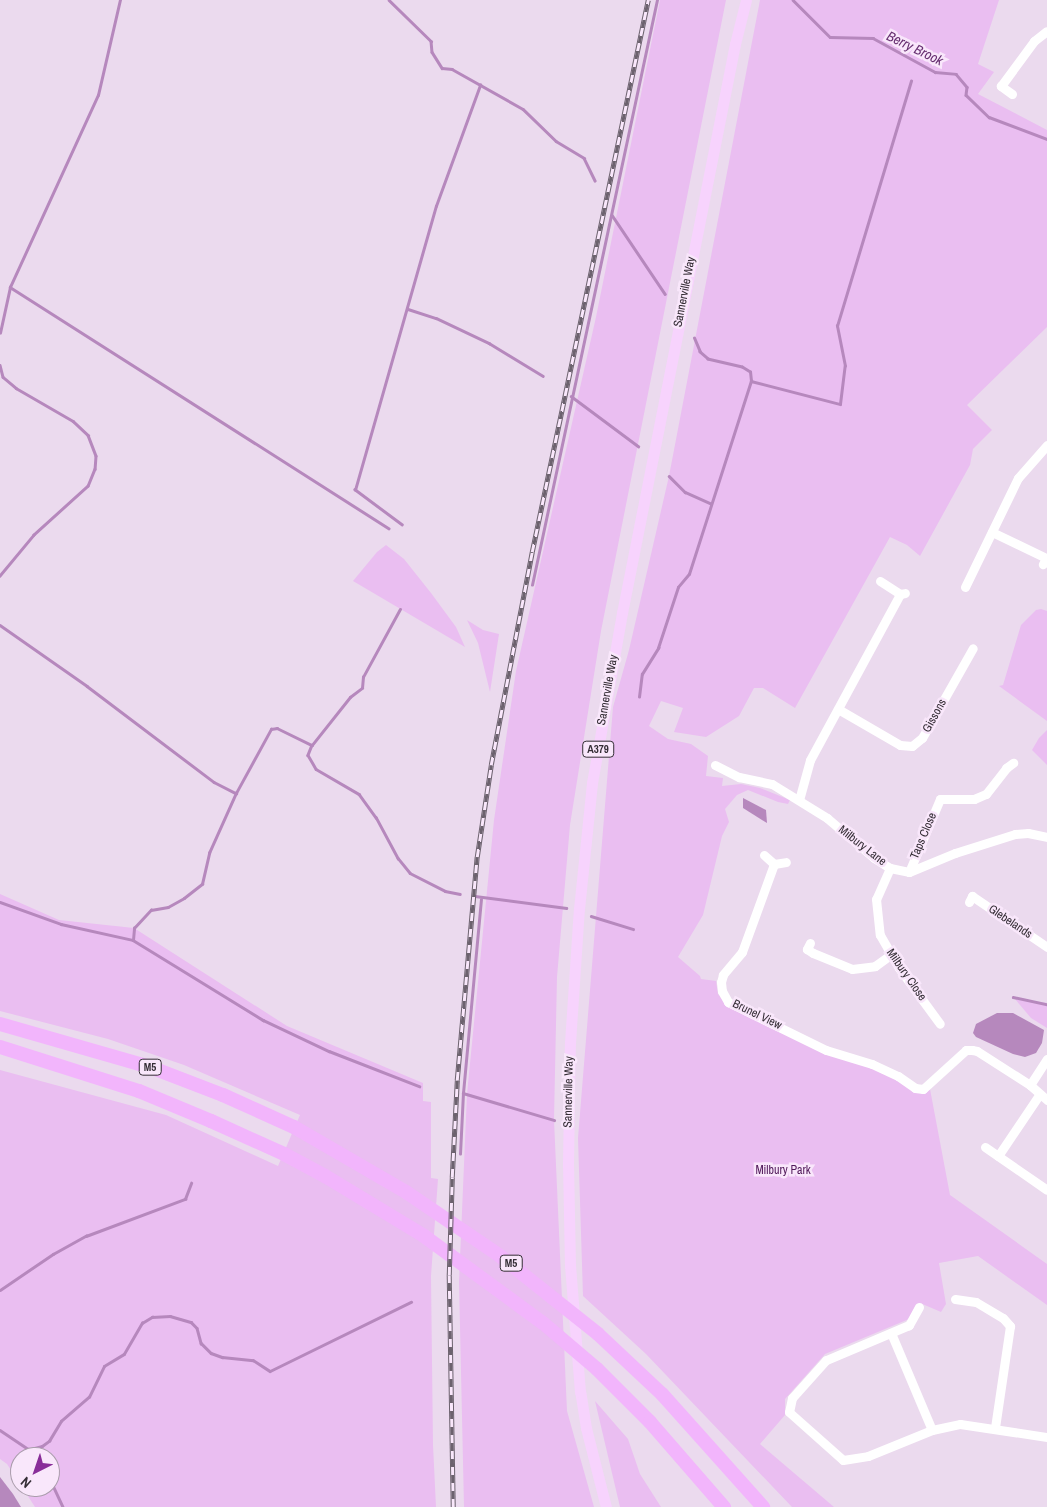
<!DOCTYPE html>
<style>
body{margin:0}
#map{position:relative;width:1047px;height:1507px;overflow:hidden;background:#ebdaee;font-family:"Archivo Narrow",sans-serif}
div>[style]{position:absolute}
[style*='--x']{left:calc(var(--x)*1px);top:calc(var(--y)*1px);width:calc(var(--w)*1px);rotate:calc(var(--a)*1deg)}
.green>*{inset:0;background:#eabef1}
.water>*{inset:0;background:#b688bd}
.stream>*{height:2.5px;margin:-1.25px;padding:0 1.25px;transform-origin:1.25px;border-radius:1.25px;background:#b688bd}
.minor>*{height:9px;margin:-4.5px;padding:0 4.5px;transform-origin:4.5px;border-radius:4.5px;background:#fff}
.major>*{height:11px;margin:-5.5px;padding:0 5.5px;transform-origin:5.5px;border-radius:5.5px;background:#f7d3fd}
.highway>*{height:14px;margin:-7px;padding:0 7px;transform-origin:7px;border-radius:7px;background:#f2b5fc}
.rail>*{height:4.5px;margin-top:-2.25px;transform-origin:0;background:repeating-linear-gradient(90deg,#f9e7fb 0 8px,#6c626e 0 16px);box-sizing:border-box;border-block:1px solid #6c626e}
span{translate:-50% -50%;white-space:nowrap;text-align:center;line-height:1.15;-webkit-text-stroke:5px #f9e7fb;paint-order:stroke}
.shield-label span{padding:1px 4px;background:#f9e7fb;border:1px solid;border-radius:4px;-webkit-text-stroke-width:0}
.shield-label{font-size:11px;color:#342d35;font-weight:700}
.street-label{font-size:12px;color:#342d35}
.park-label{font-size:12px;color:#501859}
.water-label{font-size:14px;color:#662e70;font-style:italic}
.north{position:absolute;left:10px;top:1447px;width:50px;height:50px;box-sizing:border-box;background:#f9e7fb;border:1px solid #aa9dac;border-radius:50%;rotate:221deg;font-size:14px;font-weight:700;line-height:20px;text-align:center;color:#342d35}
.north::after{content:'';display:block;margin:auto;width:18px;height:22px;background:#892d99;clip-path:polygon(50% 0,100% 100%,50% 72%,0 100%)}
</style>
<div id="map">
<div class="green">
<div style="clip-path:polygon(660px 0,726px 0,601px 631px,570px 825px,557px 977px,554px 1120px,567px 1411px,594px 1507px,464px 1507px,459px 1282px,467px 1094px,494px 820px,516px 671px,596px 317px)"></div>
<div style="clip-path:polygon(760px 0,999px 0,978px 64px,994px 72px,978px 94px,1047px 130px,1047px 327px,967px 405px,992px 430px,973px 449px,970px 465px,920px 556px,907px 545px,890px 537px,795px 708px,763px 688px,754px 688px,739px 716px,706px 737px,674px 732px,683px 708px,661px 701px,649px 726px,668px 739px,691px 744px,708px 756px,706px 776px,723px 778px,722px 786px,741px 784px,760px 788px,790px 800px,788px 804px,778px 802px,748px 790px,737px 795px,725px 809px,729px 822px,722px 836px,703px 915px,678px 957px,700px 976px,701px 979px,716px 981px,718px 994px,726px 1005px,927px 1091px,930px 1089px,950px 1195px,1047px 1264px,1047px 1305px,978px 1256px,939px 1263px,946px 1304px,941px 1312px,920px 1303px,916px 1304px,909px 1319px,825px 1354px,785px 1399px,785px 1415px,760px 1444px,834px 1507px,792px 1507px,646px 1354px,583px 1296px,578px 1138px,613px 707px,629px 650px,669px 476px)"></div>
<div style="clip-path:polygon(386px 545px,404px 559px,431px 593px,456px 627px,465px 647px,353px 581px,377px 552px)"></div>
<div style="clip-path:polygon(1041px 609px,1047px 611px,1047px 721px,999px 686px,1003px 685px,1021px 625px,1036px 610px)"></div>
<div style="clip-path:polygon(467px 620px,483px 630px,499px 634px,490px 692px,478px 643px)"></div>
<div style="clip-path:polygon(1047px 730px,1047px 765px,1032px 750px,1039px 738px)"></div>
<div style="clip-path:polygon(0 894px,59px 920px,134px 928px,287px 1026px,423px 1083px,423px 1101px,431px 1102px,431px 1178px,438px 1179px,431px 1276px,433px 1445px,436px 1507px,35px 1507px,22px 1487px,50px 1487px,50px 1457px,20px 1457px,20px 1484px,7px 1464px,0 1459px,0 1070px,166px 1115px,278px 1166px,300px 1115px,184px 1065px,108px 1039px,0 1011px)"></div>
<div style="clip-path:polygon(1015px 999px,1047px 1003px,1047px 1028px,1031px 1018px)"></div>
<div style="clip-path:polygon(595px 1401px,628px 1439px,640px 1474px,661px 1507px,620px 1507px)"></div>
</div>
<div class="water">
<div style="clip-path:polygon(743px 798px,766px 810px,767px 823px,743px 808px)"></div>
<div style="clip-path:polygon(997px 1013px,1013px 1013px,1044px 1030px,1042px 1043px,1036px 1053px,1025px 1057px,1013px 1054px,976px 1037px,973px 1033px,976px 1024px)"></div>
<div style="clip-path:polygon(0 1477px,13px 1494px,21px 1507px,0 1507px)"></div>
</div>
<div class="stream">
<div style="--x:389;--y:0;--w:59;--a:44.3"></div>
<div style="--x:431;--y:41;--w:11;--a:85"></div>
<div style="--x:432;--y:52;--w:19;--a:58"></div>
<div style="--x:442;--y:68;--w:10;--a:6"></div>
<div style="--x:452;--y:69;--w:81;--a:29.4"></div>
<div style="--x:523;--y:109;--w:46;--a:44.1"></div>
<div style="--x:556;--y:141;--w:33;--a:31"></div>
<div style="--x:584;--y:158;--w:25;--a:64"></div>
<div style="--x:793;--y:0;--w:52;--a:45"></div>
<div style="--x:830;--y:37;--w:43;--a:1.3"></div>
<div style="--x:873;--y:38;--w:71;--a:28.7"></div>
<div style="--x:935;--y:72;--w:21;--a:5"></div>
<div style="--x:956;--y:74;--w:17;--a:50"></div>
<div style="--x:967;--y:87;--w:8;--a:97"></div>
<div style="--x:966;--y:95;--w:32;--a:44"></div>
<div style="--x:989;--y:117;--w:62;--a:20.8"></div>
<div style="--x:612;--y:215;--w:95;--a:56.1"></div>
<div style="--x:10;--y:287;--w:211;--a:-65.4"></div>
<div style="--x:98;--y:95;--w:98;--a:-77"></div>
<div style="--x:408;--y:309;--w:29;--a:18"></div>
<div style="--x:436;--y:318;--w:59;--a:25.3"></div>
<div style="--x:489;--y:343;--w:63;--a:31.4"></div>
<div style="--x:0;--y:333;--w:47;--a:-77.7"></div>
<div style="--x:10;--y:287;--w:449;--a:32.5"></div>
<div style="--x:0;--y:365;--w:12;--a:76"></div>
<div style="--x:3;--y:377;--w:17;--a:40"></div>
<div style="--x:16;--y:388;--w:66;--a:30.1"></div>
<div style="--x:73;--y:421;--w:21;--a:43"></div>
<div style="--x:88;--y:435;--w:22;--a:69"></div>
<div style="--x:96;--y:456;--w:13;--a:94"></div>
<div style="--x:95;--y:469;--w:18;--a:112"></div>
<div style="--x:88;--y:486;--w:73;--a:137.8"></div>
<div style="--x:34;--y:535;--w:53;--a:129.7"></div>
<div style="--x:751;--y:381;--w:92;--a:14.5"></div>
<div style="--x:840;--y:404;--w:38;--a:-83"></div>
<div style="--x:845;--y:366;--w:41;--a:-101.3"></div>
<div style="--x:837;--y:326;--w:256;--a:-73.2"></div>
<div style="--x:571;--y:396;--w:84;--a:36.7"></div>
<div style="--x:669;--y:476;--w:23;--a:45"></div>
<div style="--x:685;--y:492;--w:27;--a:24"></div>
<div style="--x:402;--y:525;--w:59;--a:-143.3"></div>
<div style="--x:355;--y:490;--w:295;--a:-74.1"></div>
<div style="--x:436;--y:206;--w:129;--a:-70"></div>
<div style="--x:532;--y:585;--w:598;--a:-77.94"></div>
<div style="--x:0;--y:625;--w:106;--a:35"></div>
<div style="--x:87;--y:686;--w:159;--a:37.1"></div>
<div style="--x:214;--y:782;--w:25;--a:27"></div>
<div style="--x:236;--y:793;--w:73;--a:-61.3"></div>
<div style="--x:271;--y:729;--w:6;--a:-9"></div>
<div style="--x:277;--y:728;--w:39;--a:26"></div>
<div style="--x:312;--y:745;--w:11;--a:112"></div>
<div style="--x:308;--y:755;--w:16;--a:60"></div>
<div style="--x:316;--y:769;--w:50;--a:30.2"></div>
<div style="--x:359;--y:794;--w:29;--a:54"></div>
<div style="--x:376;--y:817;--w:47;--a:61.8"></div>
<div style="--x:398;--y:858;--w:19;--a:51"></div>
<div style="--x:410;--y:873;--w:39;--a:27"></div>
<div style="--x:445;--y:891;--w:15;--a:11"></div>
<div style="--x:639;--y:697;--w:23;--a:-83"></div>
<div style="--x:642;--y:674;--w:31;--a:-58"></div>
<div style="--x:658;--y:648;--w:64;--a:-71.8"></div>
<div style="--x:678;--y:587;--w:17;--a:-50"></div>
<div style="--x:689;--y:574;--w:203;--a:-72.2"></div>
<div style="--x:751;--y:381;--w:9;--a:-96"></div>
<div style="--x:750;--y:372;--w:9;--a:-148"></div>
<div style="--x:742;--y:367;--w:35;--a:-167"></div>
<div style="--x:708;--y:359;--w:11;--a:-139"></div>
<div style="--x:700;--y:352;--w:15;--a:-113"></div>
<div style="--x:312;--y:745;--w:61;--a:-51.6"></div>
<div style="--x:350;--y:697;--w:15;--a:-37"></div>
<div style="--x:362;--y:688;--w:11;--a:-85"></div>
<div style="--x:363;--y:677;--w:77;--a:-61.4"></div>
<div style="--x:475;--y:896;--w:92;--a:7.5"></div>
<div style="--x:0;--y:902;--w:65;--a:19.8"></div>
<div style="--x:61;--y:924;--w:74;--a:12.5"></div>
<div style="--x:133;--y:940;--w:153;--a:31.6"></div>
<div style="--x:263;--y:1020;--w:73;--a:25.2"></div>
<div style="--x:329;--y:1051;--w:97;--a:21.3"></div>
<div style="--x:591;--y:916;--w:44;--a:17.2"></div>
<div style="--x:133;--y:940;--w:12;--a:-85"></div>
<div style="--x:134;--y:928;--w:25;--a:-47"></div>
<div style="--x:151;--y:910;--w:17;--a:-10"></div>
<div style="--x:168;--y:907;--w:18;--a:-29"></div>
<div style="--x:184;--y:898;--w:23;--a:-38"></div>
<div style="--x:202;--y:884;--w:32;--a:-77"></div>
<div style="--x:209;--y:853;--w:66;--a:-65.8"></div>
<div style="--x:1013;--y:997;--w:35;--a:12"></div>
<div style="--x:463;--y:1093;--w:95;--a:16.5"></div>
<div style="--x:460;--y:1154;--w:61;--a:-87.2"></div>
<div style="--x:463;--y:1093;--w:194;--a:-84.7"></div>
<div style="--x:0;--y:1290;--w:64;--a:-34.2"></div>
<div style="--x:53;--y:1254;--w:38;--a:-29"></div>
<div style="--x:86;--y:1236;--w:106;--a:-20.5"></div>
<div style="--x:185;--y:1199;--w:17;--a:-69"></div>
<div style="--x:0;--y:1430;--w:48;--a:34"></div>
<div style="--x:31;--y:1449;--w:11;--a:-15"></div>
<div style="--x:42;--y:1446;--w:9;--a:-36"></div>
<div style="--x:49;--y:1441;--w:23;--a:-59"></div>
<div style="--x:61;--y:1421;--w:37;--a:-41"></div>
<div style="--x:89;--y:1397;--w:34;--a:-64"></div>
<div style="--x:104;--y:1366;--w:23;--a:-31"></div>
<div style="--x:124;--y:1354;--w:36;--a:-60"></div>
<div style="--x:142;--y:1323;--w:12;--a:-31"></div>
<div style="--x:152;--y:1317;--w:18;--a:-3"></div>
<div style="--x:170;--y:1316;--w:22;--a:16"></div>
<div style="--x:191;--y:1322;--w:8;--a:45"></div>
<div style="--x:197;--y:1328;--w:16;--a:75"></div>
<div style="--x:201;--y:1343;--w:14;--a:45"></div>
<div style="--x:211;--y:1353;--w:12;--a:20"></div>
<div style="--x:222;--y:1357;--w:31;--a:6"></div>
<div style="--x:253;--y:1360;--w:20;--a:33"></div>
<div style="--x:270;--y:1371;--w:157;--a:-26.1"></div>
<div style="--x:50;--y:1479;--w:31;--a:65"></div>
</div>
<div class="minor">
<div style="--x:1012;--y:94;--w:14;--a:-144"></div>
<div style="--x:1001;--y:86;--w:56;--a:-53.7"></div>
<div style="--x:1034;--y:41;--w:16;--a:-38"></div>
<div style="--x:992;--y:532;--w:60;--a:25.7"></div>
<div style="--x:1046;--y:558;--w:7;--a:117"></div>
<div style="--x:880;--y:581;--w:24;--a:33"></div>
<div style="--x:965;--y:587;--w:121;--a:-64.1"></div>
<div style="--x:1018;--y:478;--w:44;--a:-48.7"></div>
<div style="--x:838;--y:709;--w:72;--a:30.1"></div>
<div style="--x:900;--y:745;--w:12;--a:5"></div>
<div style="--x:912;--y:746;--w:13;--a:-39"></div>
<div style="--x:922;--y:738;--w:103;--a:-60.5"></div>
<div style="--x:715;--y:765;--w:27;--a:27"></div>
<div style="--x:739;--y:777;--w:34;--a:12"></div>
<div style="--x:772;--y:784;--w:65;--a:31.7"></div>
<div style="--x:827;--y:818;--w:62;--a:40.4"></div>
<div style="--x:874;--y:858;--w:19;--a:32"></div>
<div style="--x:890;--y:868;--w:19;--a:12"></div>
<div style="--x:909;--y:872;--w:50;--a:-22.4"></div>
<div style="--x:955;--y:853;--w:63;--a:-17.6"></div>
<div style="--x:1015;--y:834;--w:13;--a:-4"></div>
<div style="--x:1028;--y:833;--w:19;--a:12"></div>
<div style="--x:799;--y:800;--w:41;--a:-74.6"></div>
<div style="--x:810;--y:760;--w:189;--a:-61.5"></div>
<div style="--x:900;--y:594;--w:5;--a:-11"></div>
<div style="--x:764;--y:855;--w:13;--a:42"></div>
<div style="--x:774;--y:864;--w:94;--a:110"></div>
<div style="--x:742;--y:952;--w:30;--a:130"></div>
<div style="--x:723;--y:975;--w:7;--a:106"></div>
<div style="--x:721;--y:982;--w:9;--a:84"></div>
<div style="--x:722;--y:991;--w:13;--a:61"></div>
<div style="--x:728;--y:1002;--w:109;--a:26.1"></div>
<div style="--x:826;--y:1050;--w:48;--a:16.9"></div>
<div style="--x:872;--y:1064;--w:29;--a:25"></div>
<div style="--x:898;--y:1076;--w:21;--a:35"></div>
<div style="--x:915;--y:1088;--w:8;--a:7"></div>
<div style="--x:923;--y:1089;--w:58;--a:-42.2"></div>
<div style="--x:966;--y:1050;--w:6;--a:0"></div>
<div style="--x:972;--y:1050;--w:5;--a:11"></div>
<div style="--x:977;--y:1051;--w:63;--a:32.7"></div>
<div style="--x:1030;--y:1085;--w:23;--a:41"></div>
<div style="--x:774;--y:864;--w:12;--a:-9"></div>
<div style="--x:890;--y:868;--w:34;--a:114"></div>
<div style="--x:876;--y:899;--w:36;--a:84"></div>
<div style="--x:880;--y:935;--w:38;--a:60"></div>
<div style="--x:899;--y:968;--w:69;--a:53.8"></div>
<div style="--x:909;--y:872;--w:79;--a:-67"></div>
<div style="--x:940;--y:799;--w:34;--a:0"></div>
<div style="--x:974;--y:799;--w:13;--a:-23"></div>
<div style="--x:986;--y:794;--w:33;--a:-52"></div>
<div style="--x:1006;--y:768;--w:9;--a:-36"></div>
<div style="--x:969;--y:902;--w:7;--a:-63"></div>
<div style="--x:972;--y:896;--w:91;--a:34.2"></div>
<div style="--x:810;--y:943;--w:7;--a:117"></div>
<div style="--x:807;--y:949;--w:7;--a:34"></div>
<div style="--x:813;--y:953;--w:42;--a:22.3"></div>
<div style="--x:852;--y:969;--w:23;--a:-7"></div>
<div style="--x:875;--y:966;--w:19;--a:-36"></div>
<div style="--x:1030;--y:1085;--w:31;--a:-57"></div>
<div style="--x:985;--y:1147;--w:75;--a:34.7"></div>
<div style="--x:998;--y:1156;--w:73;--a:-56.1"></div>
<div style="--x:955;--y:1299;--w:21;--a:8"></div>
<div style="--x:976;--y:1302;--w:31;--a:31"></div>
<div style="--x:1003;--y:1318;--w:11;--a:49"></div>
<div style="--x:1010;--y:1326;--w:103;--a:98.4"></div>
<div style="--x:919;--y:1307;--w:21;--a:119"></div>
<div style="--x:909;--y:1325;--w:90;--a:157.1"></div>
<div style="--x:826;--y:1360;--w:51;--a:131.8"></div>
<div style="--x:792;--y:1398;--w:14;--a:102"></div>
<div style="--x:789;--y:1412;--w:72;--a:41.6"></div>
<div style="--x:843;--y:1460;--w:25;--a:-9"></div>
<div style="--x:868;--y:1456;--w:69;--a:-22.1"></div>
<div style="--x:932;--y:1430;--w:29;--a:-12"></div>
<div style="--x:960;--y:1424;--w:88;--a:8.5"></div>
<div style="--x:891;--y:1333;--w:105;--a:67.1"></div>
</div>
<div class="major">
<div style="--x:606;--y:1507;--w:81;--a:-104.2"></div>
<div style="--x:586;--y:1428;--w:36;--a:-99"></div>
<div style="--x:580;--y:1392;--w:126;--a:-94.5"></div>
<div style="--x:570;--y:1266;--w:101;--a:-91.1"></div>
<div style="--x:568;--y:1165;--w:122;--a:-89.1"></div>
<div style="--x:570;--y:1043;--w:134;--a:-86.2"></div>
<div style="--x:579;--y:909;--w:127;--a:-84.1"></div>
<div style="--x:592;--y:783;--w:173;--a:-80"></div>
<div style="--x:622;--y:613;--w:580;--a:-78.77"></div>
<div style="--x:735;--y:44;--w:45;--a:-76"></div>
</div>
<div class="highway">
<div style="--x:0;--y:1024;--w:156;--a:16"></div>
<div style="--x:150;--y:1067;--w:78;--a:21"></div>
<div style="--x:223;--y:1095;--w:78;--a:24.3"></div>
<div style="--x:294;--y:1127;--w:129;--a:30.1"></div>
<div style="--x:406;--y:1192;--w:114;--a:34.2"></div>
<div style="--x:500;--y:1256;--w:125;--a:38.5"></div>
<div style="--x:598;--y:1334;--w:88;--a:43.2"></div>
<div style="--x:662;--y:1394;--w:152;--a:48.2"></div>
<div style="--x:0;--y:1047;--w:146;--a:17.6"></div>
<div style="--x:139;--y:1091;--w:78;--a:22.6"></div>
<div style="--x:211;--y:1121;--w:80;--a:24.3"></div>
<div style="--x:284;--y:1154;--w:47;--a:28.2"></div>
<div style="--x:325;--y:1176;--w:116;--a:31.2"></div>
<div style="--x:424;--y:1236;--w:147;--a:36.2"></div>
<div style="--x:543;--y:1323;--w:71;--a:40.4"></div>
<div style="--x:597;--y:1369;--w:75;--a:45"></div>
<div style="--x:650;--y:1422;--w:113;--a:49"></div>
</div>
<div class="rail">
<div style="--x:453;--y:1507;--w:232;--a:-91"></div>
<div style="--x:449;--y:1275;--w:98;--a:-88.2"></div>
<div style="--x:452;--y:1177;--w:97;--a:-87"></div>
<div style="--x:457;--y:1080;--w:224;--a:-84.9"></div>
<div style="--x:477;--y:857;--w:93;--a:-81.3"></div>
<div style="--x:491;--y:765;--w:217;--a:-79.1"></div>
<div style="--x:532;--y:552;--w:564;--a:-78.13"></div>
</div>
<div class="shield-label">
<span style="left:598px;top:749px">A379</span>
<span style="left:150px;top:1067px">M5</span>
<span style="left:511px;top:1263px">M5</span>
</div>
<div class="street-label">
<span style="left:685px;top:292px;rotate:-79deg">Sannerville Way</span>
<span style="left:608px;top:690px;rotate:-80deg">Sannerville Way</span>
<span style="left:935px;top:716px;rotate:-61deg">Gissons</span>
<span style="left:924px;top:836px;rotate:-67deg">Taps Close</span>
<span style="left:862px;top:846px;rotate:38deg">Milbury Lane</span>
<span style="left:1010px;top:922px;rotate:34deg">Glebelands</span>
<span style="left:906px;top:975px;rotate:55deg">Milbury Close</span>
<span style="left:757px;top:1015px;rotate:26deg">Brunel View</span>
<span style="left:569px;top:1092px;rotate:-89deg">Sannerville Way</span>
</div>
<div class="park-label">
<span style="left:783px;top:1171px">Milbury Park</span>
</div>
<div class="water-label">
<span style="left:915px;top:48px;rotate:26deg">Berry Brook</span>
</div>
<div class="north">N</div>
</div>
